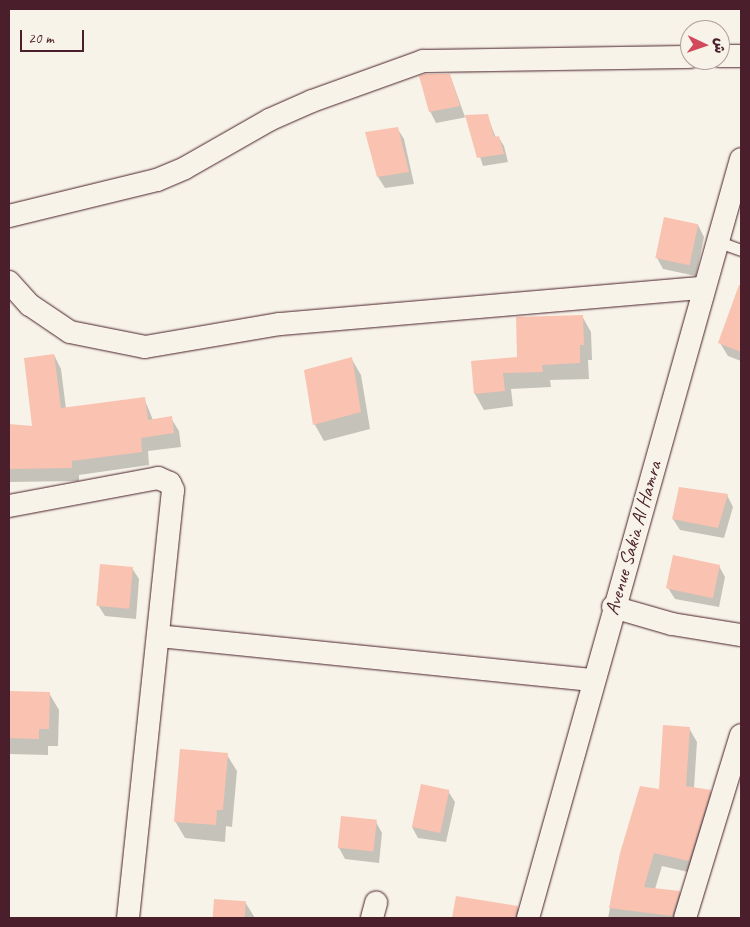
<!DOCTYPE html>
<meta charset="utf-8">
<style>
body{margin:0}
#map{position:relative;width:750px;height:927px;overflow:hidden;background:#f7f3e8;font-family:Caveat,"Playpen Sans Arabic",sans-serif}
div>[style]{position:absolute}
[style*='--x']{left:calc(var(--x)*1px);top:calc(var(--y)*1px);width:calc(var(--w)*1px);rotate:calc(var(--a)*1deg)}
.shadow>*{inset:0;background:#0003}
.building>*{inset:0;background:#fac2b0;transform-origin:0 0}
.roads{filter:drop-shadow(0 0 1px #4a1f2b) drop-shadow(0 0 1px #4a1f2b)}
.service>*{height:11px;margin:-5.5px;padding:0 5.5px;transform-origin:5.5px;border-radius:5.5px;background:#f7f3e8}
.minor>*{height:22px;margin:-11px;padding:0 11px;transform-origin:11px;border-radius:11px;background:#f7f3e8}
span{translate:-50% -50%;white-space:nowrap;text-align:center;line-height:1.15;-webkit-text-stroke:4.5px #f7f3e8;paint-order:stroke}
.street-label{font-size:20px;color:#4a1f2b}
.frame{position:absolute;inset:0;border:10px solid #4a1f2b;pointer-events:none}
.north{position:absolute;left:680px;top:20px;width:50px;height:50px;box-sizing:border-box;background:#f7f3e8;border:1px solid #b29e9c;border-radius:50%;rotate:93deg;font-size:14px;font-weight:700;line-height:20px;text-align:center;color:#4a1f2b}
.north::after{content:'';display:block;margin:auto;width:18px;height:22px;background:#d1495b;clip-path:polygon(50% 0,100% 100%,50% 72%,0 100%)}
.scale{position:absolute;left:20px;top:30px;width:64px;height:22px;box-sizing:border-box;border:2px solid #4a1f2b;border-top:0;padding-left:6px;font-size:15px;line-height:18px;white-space:nowrap;color:#4a1f2b;-webkit-text-stroke:4px #f7f3e8;paint-order:stroke}
</style>
<div id="map">
<div class="shadow">
<div style="clip-path:polygon(450px 75px,465px 117px,487px 115px,496px 138px,499px 138px,504px 146px,508px 162px,483px 166px,467px 117px,436px 123px,430px 111px)"></div>
<div style="clip-path:polygon(397px 128px,404px 139px,414px 184px,385px 188px,378px 177px)"></div>
<div style="clip-path:polygon(698px 225px,704px 237px,696px 276px,663px 269px,657px 258px)"></div>
<div style="clip-path:polygon(741px 284px,741px 361px,728px 356px,720px 343px)"></div>
<div style="clip-path:polygon(582px 316px,591px 332px,592px 360px,588px 360px,589px 379px,550px 380px,551px 387px,511px 389px,513px 406px,484px 410px,475px 394px,473px 362px,518px 358px)"></div>
<div style="clip-path:polygon(54px 355px,61px 369px,66px 409px,144px 398px,153px 420px,171px 418px,179px 431px,181px 447px,148px 451px,149px 465px,79px 475px,79px 481px,9px 482px,9px 425px,33px 427px)"></div>
<div style="clip-path:polygon(351px 358px,361px 375px,370px 429px,324px 441px,315px 425px,305px 371px)"></div>
<div style="clip-path:polygon(727px 495px,733px 507px,724px 538px,680px 530px,673px 519px)"></div>
<div style="clip-path:polygon(719px 566px,725px 577px,719px 607px,675px 599px,668px 588px)"></div>
<div style="clip-path:polygon(132px 568px,139px 579px,136px 619px,105px 616px,98px 605px)"></div>
<div style="clip-path:polygon(9px 692px,49px 693px,59px 710px,58px 746px,48px 746px,48px 755px,9px 754px)"></div>
<div style="clip-path:polygon(689px 728px,697px 742px,694px 788px,710px 791px,718px 805px,697px 874px,662px 866px,655px 889px,679px 892px,687px 906px,683px 918px,608px 918px,621px 853px,660px 790px)"></div>
<div style="clip-path:polygon(227px 755px,237px 771px,232px 827px,226px 826px,225px 842px,185px 838px,175px 821px)"></div>
<div style="clip-path:polygon(448px 791px,455px 802px,446px 842px,418px 838px,412px 827px)"></div>
<div style="clip-path:polygon(376px 822px,382px 833px,379px 863px,345px 859px,339px 848px)"></div>
<div style="clip-path:polygon(457px 898px,517px 907px,523px 918px,453px 918px)"></div>
<div style="clip-path:polygon(215px 900px,245px 902px,255px 918px,214px 918px)"></div>
</div>
<div class="building">
<div style="clip-path:polygon(425px 74px,450px 74px,460px 106px,429px 112px,419px 76px)"></div>
<div style="clip-path:polygon(488px 114px,494px 137px,499px 136px,504px 154px,477px 158px,465px 115px)"></div>
<div style="clip-path:polygon(398px 127px,409px 172px,377px 177px,365px 132px)"></div>
<div style="left:664px;top:217px;width:35px;height:42px;rotate:12deg"></div>
<div style="clip-path:polygon(739px 285px,741px 285px,741px 352px,718px 343px)"></div>
<div style="clip-path:polygon(583px 315px,584px 345px,580px 345px,580px 363px,542px 365px,543px 372px,503px 373px,505px 391px,474px 394px,471px 361px,517px 357px,516px 317px)"></div>
<div style="clip-path:polygon(54px 354px,61px 408px,145px 397px,148px 420px,172px 416px,174px 433px,141px 438px,142px 452px,72px 461px,72px 468px,9px 469px,9px 424px,32px 426px,24px 358px)"></div>
<div style="clip-path:polygon(352px 357px,361px 412px,313px 425px,304px 370px)"></div>
<div style="clip-path:polygon(679px 487px,728px 494px,718px 528px,672px 519px)"></div>
<div style="left:673px;top:555px;width:48px;height:34px;rotate:12deg"></div>
<div style="left:100px;top:564px;width:33px;height:42px;rotate:5deg"></div>
<div style="clip-path:polygon(9px 691px,50px 692px,49px 729px,39px 729px,39px 739px,9px 738px)"></div>
<div style="clip-path:polygon(663px 725px,690px 727px,686px 786px,711px 790px,689px 861px,654px 853px,644px 887px,680px 891px,672px 916px,609px 908px,620px 853px,640px 786px,659px 789px)"></div>
<div style="clip-path:polygon(180px 749px,228px 753px,223px 810px,217px 810px,216px 825px,174px 822px)"></div>
<div style="left:421px;top:784px;width:29px;height:44px;rotate:12deg"></div>
<div style="left:341px;top:816px;width:36px;height:32px;rotate:6deg"></div>
<div style="clip-path:polygon(456px 896px,518px 906px,515px 918px,452px 918px)"></div>
<div style="left:214px;top:899px;width:32px;height:19px;rotate:4deg"></div>
</div>
<div class="roads">
<div class="service">
<div style="--x:719;--y:242;--w:23;--a:20"></div>
</div>
<div class="minor">
<div style="--x:720;--y:56;--w:21;--a:0"></div>
<div style="--x:9;--y:216;--w:152;--a:-13.7"></div>
<div style="--x:157;--y:180;--w:30;--a:-23"></div>
<div style="--x:185;--y:168;--w:97;--a:-29.7"></div>
<div style="--x:269;--y:120;--w:47;--a:-23.8"></div>
<div style="--x:312;--y:101;--w:118;--a:-19.8"></div>
<div style="--x:423;--y:61;--w:267;--a:-0.9"></div>
<div style="--x:9;--y:282;--w:31;--a:48"></div>
<div style="--x:30;--y:305;--w:48;--a:34"></div>
<div style="--x:70;--y:332;--w:76;--a:11.3"></div>
<div style="--x:145;--y:347;--w:137;--a:-9.7"></div>
<div style="--x:280;--y:324;--w:425;--a:-4.9"></div>
<div style="--x:9;--y:506;--w:152;--a:-10.6"></div>
<div style="--x:158;--y:478;--w:13;--a:23"></div>
<div style="--x:170;--y:483;--w:8;--a:67"></div>
<div style="--x:173;--y:490;--w:430;--a:96"></div>
<div style="--x:613;--y:607;--w:61;--a:16.1"></div>
<div style="--x:672;--y:624;--w:70;--a:9.1"></div>
<div style="--x:158;--y:636;--w:437;--a:5.8"></div>
<div style="--x:372;--y:918;--w:16;--a:-75"></div>
<div style="--x:528;--y:918;--w:788;--a:-74.32"></div>
<div style="--x:685;--y:918;--w:191;--a:-73"></div>
</div>
</div>
<div class="street-label">
<span style="left:633px;top:538px;rotate:-74deg">Avenue Sakia Al Hamra</span>
</div>
<div class="frame"></div>
<div class="north">ش</div>
<div class="scale">20 m</div>
</div>
